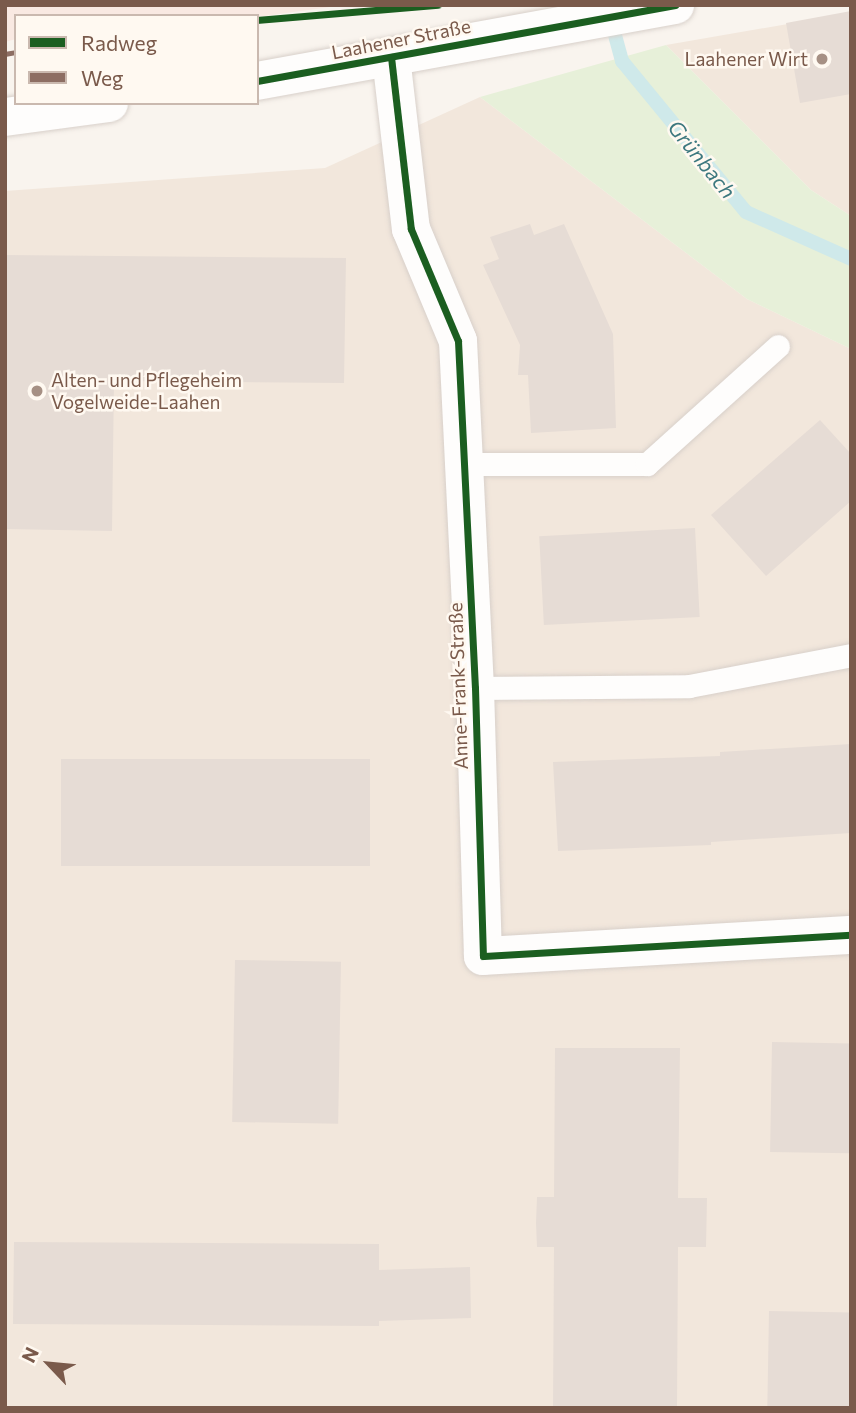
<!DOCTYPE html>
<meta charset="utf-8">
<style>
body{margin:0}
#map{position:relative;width:856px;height:1413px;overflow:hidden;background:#f9f4ee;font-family:Commissioner,sans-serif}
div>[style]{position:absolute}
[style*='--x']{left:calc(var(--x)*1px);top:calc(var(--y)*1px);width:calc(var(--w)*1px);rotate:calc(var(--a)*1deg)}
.residential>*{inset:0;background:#f2e7dc}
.commercial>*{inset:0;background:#f9e9e2}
.green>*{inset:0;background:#e7f0d9}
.stream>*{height:14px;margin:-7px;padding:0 7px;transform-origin:7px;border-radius:7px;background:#cfe9ea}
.building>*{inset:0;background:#e6dcd5;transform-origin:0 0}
.roads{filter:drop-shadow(0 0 2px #d8d0ca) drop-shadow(0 0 2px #d8d0ca)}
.service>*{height:23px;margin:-11.5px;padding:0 11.5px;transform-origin:11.5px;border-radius:11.5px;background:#fefdfc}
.minor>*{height:38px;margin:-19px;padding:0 19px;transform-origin:19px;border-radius:19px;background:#fefdfc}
.tertiary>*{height:38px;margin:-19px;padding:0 19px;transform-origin:19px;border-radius:19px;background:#fefdfc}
.quiet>*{height:5px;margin-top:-2.5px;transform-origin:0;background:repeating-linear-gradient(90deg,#8d6e63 0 10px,transparent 0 15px)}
.cycleway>*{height:7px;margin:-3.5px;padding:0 3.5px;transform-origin:3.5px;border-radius:3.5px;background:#1b5e20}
.dots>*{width:19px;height:19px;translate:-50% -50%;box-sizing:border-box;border:4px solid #fff9f1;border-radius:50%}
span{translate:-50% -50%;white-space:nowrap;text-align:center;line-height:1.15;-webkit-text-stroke:5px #fff9f1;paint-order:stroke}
.street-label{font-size:19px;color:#7a5a4b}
.poi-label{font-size:19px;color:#7a5a4b}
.right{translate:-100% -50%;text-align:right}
.left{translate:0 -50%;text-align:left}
.water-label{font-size:21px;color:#3d787f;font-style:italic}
.frame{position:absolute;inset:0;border:7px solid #7a5a4b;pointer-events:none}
.legend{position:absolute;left:14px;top:14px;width:245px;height:91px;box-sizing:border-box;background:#fff9f1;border:2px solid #cab9af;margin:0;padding:9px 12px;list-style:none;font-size:21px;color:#7a5a4b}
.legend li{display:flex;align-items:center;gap:14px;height:35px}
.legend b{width:35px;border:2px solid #cab9af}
.north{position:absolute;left:14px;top:1329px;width:70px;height:70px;-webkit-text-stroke:5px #fff9f1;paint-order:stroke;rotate:296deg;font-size:19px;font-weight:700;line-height:28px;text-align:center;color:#7a5a4b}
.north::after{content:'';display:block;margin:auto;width:24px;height:32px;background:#7a5a4b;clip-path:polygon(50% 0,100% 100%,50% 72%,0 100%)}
</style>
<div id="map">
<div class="residential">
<div style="clip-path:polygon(851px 13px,851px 216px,811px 190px,666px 45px)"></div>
<div style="clip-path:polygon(480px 97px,747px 299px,851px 349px,851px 1408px,5px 1408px,5px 191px,325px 168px)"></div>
</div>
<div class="commercial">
<div style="clip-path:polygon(5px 5px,345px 5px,257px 17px,16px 16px,16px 39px,5px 42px)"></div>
</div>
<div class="green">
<div style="clip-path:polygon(666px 45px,811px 190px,851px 216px,851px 349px,747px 299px,480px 97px)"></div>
</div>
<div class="stream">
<div style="--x:610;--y:17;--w:46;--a:74.7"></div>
<div style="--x:622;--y:61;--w:195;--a:50.6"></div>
<div style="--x:746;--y:212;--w:115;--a:24.1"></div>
</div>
<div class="building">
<div style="clip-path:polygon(851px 11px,851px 94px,800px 103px,786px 23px)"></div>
<div style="clip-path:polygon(530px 224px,534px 235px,564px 224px,613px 334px,616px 428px,531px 433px,528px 375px,518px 375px,520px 345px,483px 265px,499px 259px,490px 237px)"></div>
<div style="clip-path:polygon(5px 255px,346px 258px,344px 383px,114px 381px,112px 531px,5px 529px)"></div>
<div style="clip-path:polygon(820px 420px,851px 454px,851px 501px,766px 576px,711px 515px)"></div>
<div style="left:695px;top:528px;width:89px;height:156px;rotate:87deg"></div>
<div style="clip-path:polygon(851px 744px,851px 833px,711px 842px,711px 845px,558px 851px,553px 762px,720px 756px,720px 752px)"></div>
<div style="left:61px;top:759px;width:309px;height:107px"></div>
<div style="left:235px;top:960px;width:106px;height:162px;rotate:1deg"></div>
<div style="left:772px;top:1042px;width:79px;height:110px;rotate:1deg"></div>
<div style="clip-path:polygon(555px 1048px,680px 1048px,678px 1198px,707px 1198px,706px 1247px,678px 1247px,677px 1408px,553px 1408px,554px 1247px,537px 1247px,536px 1223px,537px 1197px,554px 1197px)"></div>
<div style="clip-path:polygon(14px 1242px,379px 1244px,379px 1270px,470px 1267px,471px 1318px,379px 1321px,379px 1326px,13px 1324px)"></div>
<div style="left:769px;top:1311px;width:82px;height:97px;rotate:1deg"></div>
</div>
<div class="roads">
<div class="service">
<div style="--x:464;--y:464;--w:183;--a:0"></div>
<div style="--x:647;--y:464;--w:176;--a:-42"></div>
<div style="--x:475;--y:688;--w:214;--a:-0.5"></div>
<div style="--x:689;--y:686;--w:165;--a:-10.8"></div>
</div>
<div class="minor">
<div style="--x:391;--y:57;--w:173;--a:83.4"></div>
<div style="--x:411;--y:229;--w:121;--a:67.2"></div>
<div style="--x:458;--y:341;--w:347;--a:87.2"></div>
<div style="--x:475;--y:688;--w:268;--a:88.3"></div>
<div style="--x:483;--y:956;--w:369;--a:-3.3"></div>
</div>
<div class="tertiary">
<div style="--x:257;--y:81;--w:425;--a:-10.3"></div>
<div style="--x:5;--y:117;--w:105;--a:-7.7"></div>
</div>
</div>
<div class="quiet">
<div style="--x:5;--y:54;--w:11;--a:-10"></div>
</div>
<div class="cycleway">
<div style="--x:257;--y:20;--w:181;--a:-4.8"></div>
<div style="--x:391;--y:57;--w:173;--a:83.4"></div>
<div style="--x:411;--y:229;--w:121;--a:67.2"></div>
<div style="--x:458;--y:341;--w:347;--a:87.2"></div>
<div style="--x:475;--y:688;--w:268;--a:88.3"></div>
<div style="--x:483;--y:956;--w:369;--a:-3.3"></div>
<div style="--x:257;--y:81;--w:425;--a:-10.3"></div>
</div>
<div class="dots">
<div style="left:822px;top:59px;background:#a69084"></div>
<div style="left:37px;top:391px;background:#a69084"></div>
</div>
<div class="street-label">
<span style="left:401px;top:39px;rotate:-11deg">Laahener Straße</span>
<span style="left:458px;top:686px;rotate:-92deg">Anne-Frank-Straße</span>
</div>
<div class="poi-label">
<span class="right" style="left:808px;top:59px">Laahener Wirt</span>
<span class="left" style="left:51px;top:391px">Alten- und Pflegeheim<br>Vogelweide-Laahen</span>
</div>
<div class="water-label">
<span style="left:702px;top:159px;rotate:51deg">Grünbach</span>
</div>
<div class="frame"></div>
<ul class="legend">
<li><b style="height:9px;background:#1b5e20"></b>Radweg</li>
<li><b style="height:9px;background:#8d6e63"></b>Weg</li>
</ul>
<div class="north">N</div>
</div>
